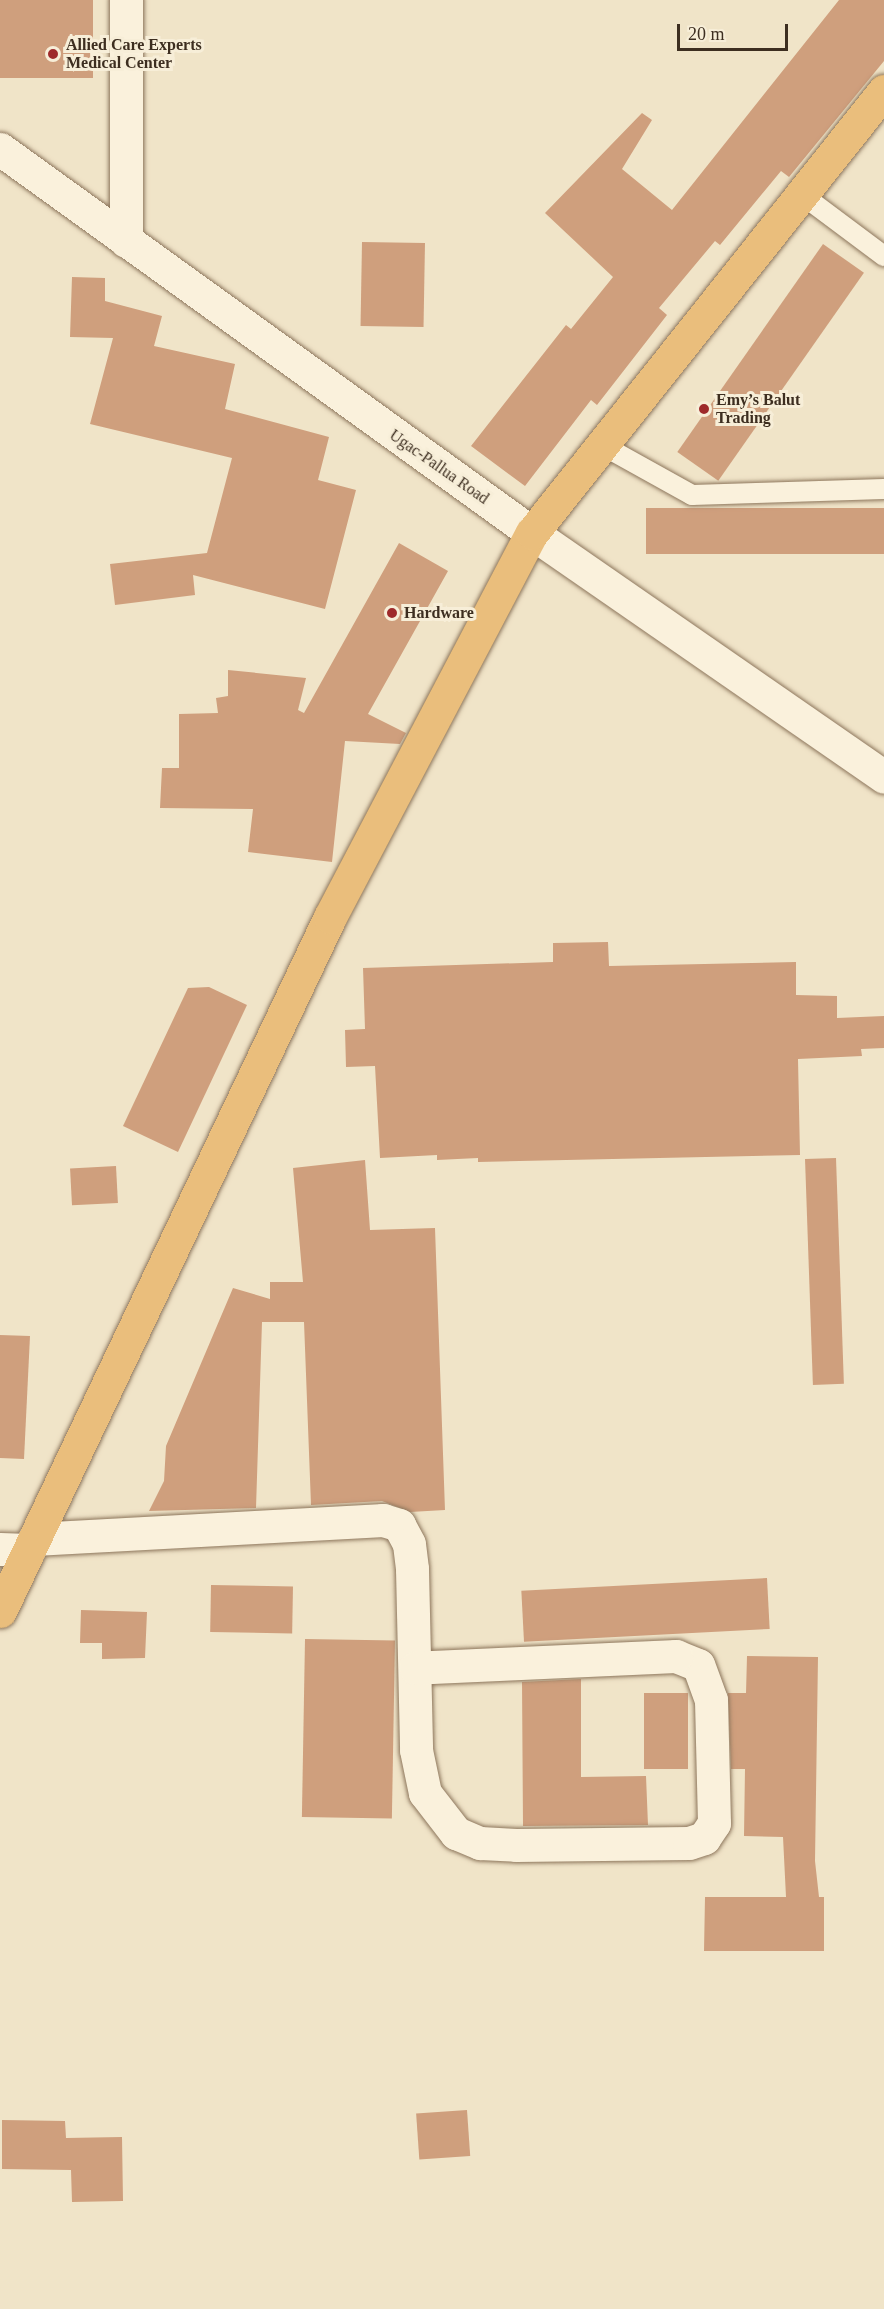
<!DOCTYPE html>
<meta charset="utf-8">
<style>
body{margin:0}
#map{position:relative;width:884px;height:2309px;overflow:hidden;background:#f0e4c8;font-family:Georgia,serif}
div>[style]{position:absolute}
[style*='--x']{left:calc(var(--x)*1px);top:calc(var(--y)*1px);width:calc(var(--w)*1px);rotate:calc(var(--a)*1deg)}
.building>*{inset:0;background:#cf9f7d;transform-origin:0 0}
.roads{filter:drop-shadow(0 0 2px #8d765c) drop-shadow(0 0 2px #8d765c)}
.service>*{height:20px;margin:-10px;padding:0 10px;transform-origin:10px;border-radius:10px;background:#faf1dc}
.minor>*{height:33px;margin:-16.5px;padding:0 16.5px;transform-origin:16.5px;border-radius:16.5px;background:#faf1dc}
.tertiary>*{height:33px;margin:-16.5px;padding:0 16.5px;transform-origin:16.5px;border-radius:16.5px;background:#faf1dc}
.trunk>*{height:33px;margin:-16.5px;padding:0 16.5px;transform-origin:16.5px;border-radius:16.5px;background:#eabe7c}
.dots>*{width:16px;height:16px;translate:-50% -50%;box-sizing:border-box;border:3px solid #f7eed8;border-radius:50%}
span{translate:-50% -50%;white-space:nowrap;text-align:center;line-height:1.15;-webkit-text-stroke:6px #f7eed8;paint-order:stroke}
.poi-label{font-size:16px;color:#3d2e20;font-weight:700}
.left{translate:0 -50%;text-align:left}
.street-label{font-size:16px;color:#3d2e20}
.scale{position:absolute;left:677px;top:24px;width:111px;height:27px;box-sizing:border-box;border:3px solid #3d2e20;border-top:0;padding-left:8px;font-size:18px;line-height:21px;white-space:nowrap;color:#3d2e20;-webkit-text-stroke:4px #f7eed8;paint-order:stroke}
</style>
<div id="map">
<div class="building">
<div style="left:0;top:0;width:93px;height:78px"></div>
<div style="clip-path:polygon(839px 0,884px 0,884px 61px,789px 177px,781px 171px,720px 245px,715px 241px,659px 308px,667px 315px,597px 405px,591px 400px,525px 486px,471px 446px,566px 325px,571px 329px,613px 277px,545px 213px,642px 113px,652px 120px,622px 169px,672px 210px)"></div>
<div style="left:362px;top:242px;width:63px;height:84px;rotate:1deg"></div>
<div style="left:823px;top:244px;width:50px;height:254px;rotate:35deg"></div>
<div style="clip-path:polygon(72px 277px,105px 278px,105px 301px,162px 316px,154px 346px,235px 364px,225px 409px,329px 437px,318px 480px,356px 490px,325px 609px,193px 575px,195px 595px,115px 605px,110px 564px,207px 553px,232px 458px,90px 424px,113px 338px,70px 337px)"></div>
<div style="left:646px;top:508px;width:238px;height:46px"></div>
<div style="clip-path:polygon(399px 543px,448px 571px,368px 714px,406px 733px,400px 744px,345px 741px,332px 862px,248px 852px,253px 809px,160px 808px,162px 768px,179px 768px,179px 714px,218px 713px,216px 698px,228px 696px,228px 670px,306px 678px,298px 710px,304px 713px)"></div>
<div style="clip-path:polygon(608px 942px,609px 966px,796px 962px,796px 995px,837px 996px,837px 1018px,884px 1016px,884px 1048px,861px 1049px,862px 1056px,798px 1059px,800px 1155px,478px 1162px,478px 1158px,437px 1160px,437px 1155px,380px 1158px,375px 1066px,346px 1067px,345px 1030px,365px 1029px,363px 968px,553px 962px,553px 943px)"></div>
<div style="clip-path:polygon(209px 987px,247px 1005px,178px 1152px,123px 1126px,188px 988px)"></div>
<div style="left:836px;top:1158px;width:226px;height:31px;rotate:88deg"></div>
<div style="clip-path:polygon(365px 1160px,370px 1230px,435px 1228px,445px 1510px,410px 1512px,382px 1501px,311px 1505px,304px 1322px,262px 1322px,256px 1508px,149px 1511px,164px 1481px,166px 1446px,233px 1288px,270px 1299px,270px 1282px,303px 1282px,293px 1168px)"></div>
<div style="left:116px;top:1166px;width:37px;height:46px;rotate:87deg"></div>
<div style="clip-path:polygon(0 1335px,30px 1336px,24px 1459px,0 1458px)"></div>
<div style="left:767px;top:1578px;width:51px;height:246px;rotate:87deg"></div>
<div style="left:211px;top:1585px;width:82px;height:47px;rotate:1deg"></div>
<div style="clip-path:polygon(81px 1610px,147px 1612px,145px 1658px,102px 1659px,102px 1643px,80px 1643px)"></div>
<div style="left:305px;top:1639px;width:90px;height:178px;rotate:1deg"></div>
<div style="clip-path:polygon(747px 1656px,818px 1657px,815px 1861px,819px 1897px,824px 1897px,824px 1951px,704px 1951px,705px 1897px,786px 1897px,783px 1837px,744px 1836px,745px 1769px,731px 1769px,728px 1693px,746px 1693px)"></div>
<div style="clip-path:polygon(581px 1679px,581px 1777px,646px 1776px,648px 1825px,523px 1826px,522px 1682px)"></div>
<div style="left:644px;top:1693px;width:44px;height:76px"></div>
<div style="left:467px;top:2110px;width:46px;height:51px;rotate:86deg"></div>
<div style="clip-path:polygon(2px 2120px,65px 2121px,66px 2138px,122px 2137px,123px 2201px,72px 2202px,71px 2170px,2px 2169px)"></div>
</div>
<div class="roads">
<div class="service">
<div style="--x:801;--y:194;--w:104;--a:36.8"></div>
<div style="--x:602;--y:445;--w:103;--a:29.1"></div>
<div style="--x:692;--y:495;--w:192;--a:-1.8"></div>
</div>
<div class="minor">
<div style="--x:126;--y:241;--w:241;--a:-90"></div>
<div style="--x:34;--y:1539;--w:350;--a:-3.1"></div>
<div style="--x:383;--y:1520;--w:17;--a:17"></div>
<div style="--x:399;--y:1525;--w:21;--a:62"></div>
<div style="--x:409;--y:1544;--w:25;--a:83"></div>
<div style="--x:412;--y:1569;--w:181;--a:88.7"></div>
<div style="--x:416;--y:1750;--w:44;--a:78.2"></div>
<div style="--x:425;--y:1793;--w:51;--a:52.2"></div>
<div style="--x:456;--y:1833;--w:26;--a:23"></div>
<div style="--x:480;--y:1843;--w:36;--a:3"></div>
<div style="--x:516;--y:1845;--w:173;--a:-0.7"></div>
<div style="--x:689;--y:1843;--w:16;--a:-18"></div>
<div style="--x:704;--y:1838;--w:18;--a:-56"></div>
<div style="--x:714;--y:1823;--w:123;--a:-91.4"></div>
<div style="--x:711;--y:1700;--w:37;--a:-110"></div>
<div style="--x:698;--y:1665;--w:24;--a:-158"></div>
<div style="--x:676;--y:1656;--w:261;--a:177.4"></div>
<div style="--x:0;--y:1549;--w:29;--a:2"></div>
</div>
<div class="tertiary">
<div style="--x:0;--y:149;--w:656;--a:35.82"></div>
<div style="--x:532;--y:533;--w:428;--a:34.7"></div>
</div>
<div class="trunk">
<div style="--x:0;--y:1611;--w:768;--a:-64.57"></div>
<div style="--x:330;--y:917;--w:434;--a:-62.3"></div>
<div style="--x:532;--y:533;--w:565;--a:-51.47"></div>
</div>
</div>
<div class="dots">
<div style="left:53px;top:54px;background:#9e2a2b"></div>
<div style="left:704px;top:409px;background:#9e2a2b"></div>
<div style="left:392px;top:613px;background:#9e2a2b"></div>
</div>
<div class="poi-label">
<span class="left" style="left:66px;top:54px">Allied Care Experts<br>Medical Center</span>
<span class="left" style="left:716px;top:409px">Emy’s Balut<br>Trading</span>
<span class="left" style="left:404px;top:613px">Hardware</span>
</div>
<div class="street-label">
<span style="left:439px;top:467px;rotate:35deg">Ugac-Pallua Road</span>
</div>
<div class="scale">20 m</div>
</div>
